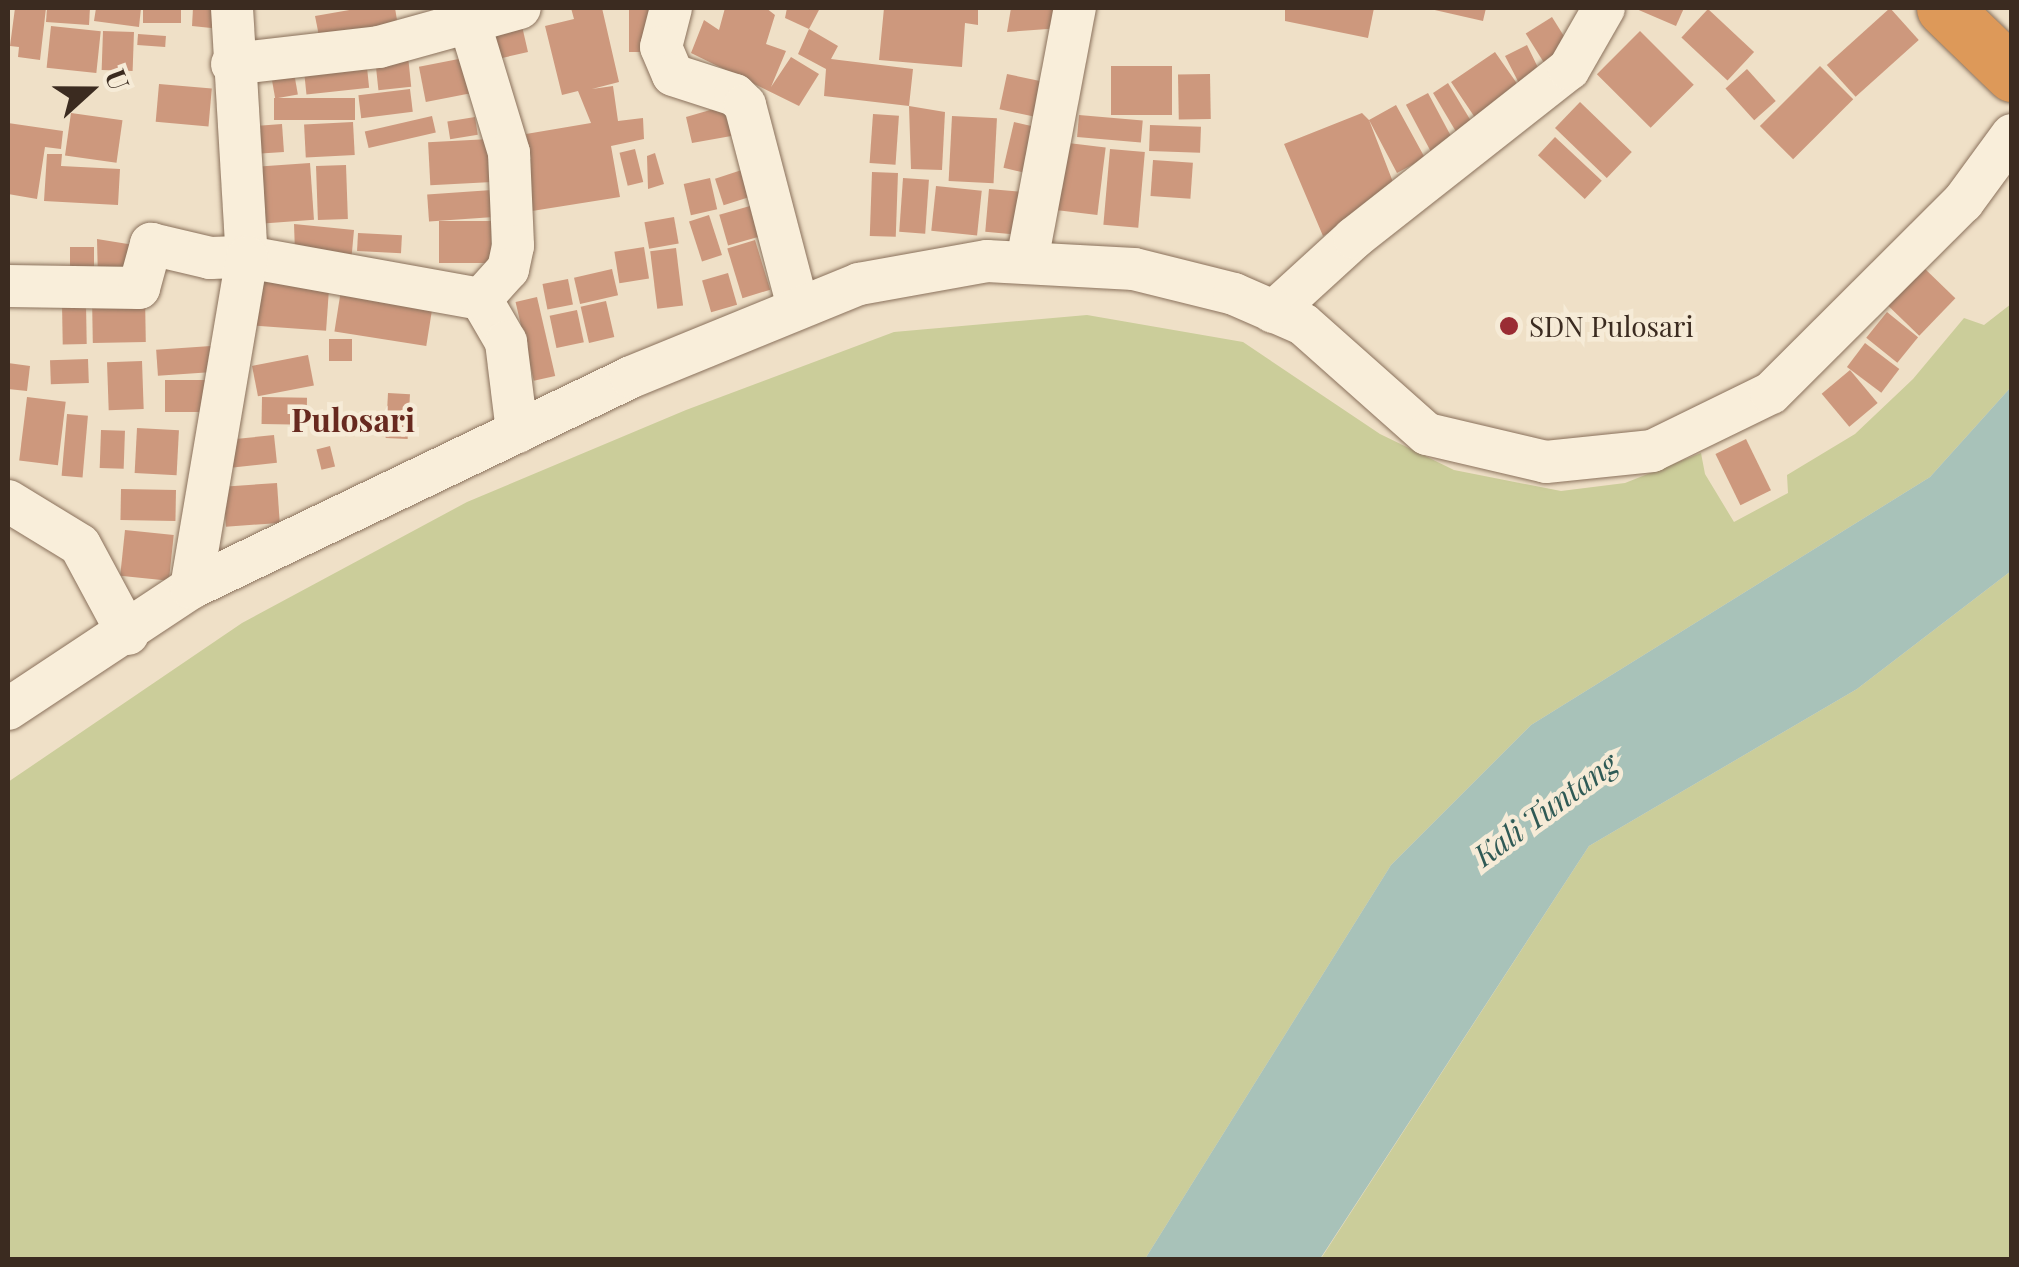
<!DOCTYPE html>
<style>
body{margin:0}
#map{position:relative;width:2019px;height:1267px;overflow:hidden;background:#efe0c7;font-family:"Playfair Display",serif}
div>[style]{position:absolute}
[style*='--x']{left:calc(var(--x)*1px);top:calc(var(--y)*1px);width:calc(var(--w)*1px);rotate:calc(var(--a)*1deg)}
.green>*{inset:0;background:#cbcd9a}
.water>*{inset:0;background:#a8c2b9}
.building>*{inset:0;background:#cd987d;transform-origin:0 0}
.roads{filter:drop-shadow(0 0 2px #8a715c) drop-shadow(0 0 2px #8a715c)}
.minor>*{height:42px;margin:-21px;padding:0 21px;transform-origin:21px;border-radius:21px;background:#f9eeda}
.highway>*{height:55px;margin:-27.5px;padding:0 27.5px;transform-origin:27.5px;border-radius:27.5px;background:#dd9959}
.dots>*{width:28px;height:28px;translate:-50% -50%;box-sizing:border-box;border:5px solid #f6ebd7;border-radius:50%}
span{translate:-50% -50%;white-space:nowrap;text-align:center;line-height:1.15;-webkit-text-stroke:9px #f6ebd7;paint-order:stroke}
.poi-label{font-size:28px;color:#3b2b20}
.left{translate:0 -50%;text-align:left}
.water-label{font-size:30px;color:#2f5a55;font-style:italic}
.quarter-label{font-size:32px;color:#67291f;font-weight:700}
.frame{position:absolute;inset:0;border:10px solid #3b2b20;pointer-events:none}
.north{position:absolute;left:40px;top:40px;width:100px;height:100px;-webkit-text-stroke:8px #f6ebd7;paint-order:stroke;rotate:69deg;font-size:28px;font-weight:700;line-height:40px;text-align:center;color:#3b2b20}
.north::after{content:'';display:block;margin:auto;width:35px;height:45px;background:#3b2b20;clip-path:polygon(50% 0,100% 100%,50% 72%,0 100%)}
</style>
<div id="map">
<div class="green">
<div style="clip-path:polygon(2011px 304px,2011px 387px,1930px 477px,1531px 725px,1391px 865px,1145px 1259px,8px 1260px,8px 782px,242px 623px,467px 502px,686px 410px,894px 332px,1087px 315px,1243px 342px,1380px 434px,1454px 470px,1561px 491px,1625px 483px,1701px 453px,1705px 474px,1734px 522px,1788px 493px,1787px 475px,1855px 434px,1913px 379px,1964px 318px,1984px 325px)"></div>
<div style="clip-path:polygon(2011px 571px,2011px 1259px,1320px 1260px,1589px 846px,1857px 689px)"></div>
</div>
<div class="water">
<div style="clip-path:polygon(2011px 387px,2011px 571px,1857px 689px,1589px 846px,1320px 1259px,1145px 1259px,1391px 865px,1531px 725px,1930px 477px)"></div>
</div>
<div class="building">
<div style="clip-path:polygon(15px 8px,46px 8px,40px 60px,18px 57px,19px 47px,10px 46px)"></div>
<div style="clip-path:polygon(47px 8px,90px 8px,89px 25px,46px 22px)"></div>
<div style="clip-path:polygon(96px 8px,141px 8px,139px 27px,94px 21px)"></div>
<div style="left:143px;top:8px;width:38px;height:15px"></div>
<div style="clip-path:polygon(193px 8px,222px 8px,221px 29px,192px 26px)"></div>
<div style="clip-path:polygon(361px 8px,395px 8px,399px 32px,321px 46px,315px 16px)"></div>
<div style="clip-path:polygon(571px 8px,602px 8px,619px 82px,592px 89px,613px 86px,618px 121px,643px 118px,644px 139px,611px 146px,620px 197px,532px 211px,523px 160px,531px 159px,526px 134px,591px 123px,578px 91px,562px 95px,545px 26px,574px 19px)"></div>
<div style="left:629px;top:8px;width:25px;height:44px"></div>
<div style="clip-path:polygon(725px 8px,766px 8px,775px 15px,766px 44px,786px 51px,771px 87px,791px 57px,819px 74px,799px 106px,691px 53px,704px 20px,719px 30px)"></div>
<div style="clip-path:polygon(787px 8px,820px 8px,809px 29px,785px 18px)"></div>
<div style="clip-path:polygon(884px 8px,978px 8px,978px 25px,965px 23px,962px 67px,879px 60px)"></div>
<div style="clip-path:polygon(1011px 8px,1062px 8px,1062px 28px,1007px 32px)"></div>
<div style="clip-path:polygon(1285px 8px,1374px 8px,1368px 38px,1285px 21px)"></div>
<div style="clip-path:polygon(1426px 8px,1486px 8px,1483px 21px)"></div>
<div style="clip-path:polygon(1634px 8px,1684px 8px,1676px 26px)"></div>
<div style="left:1890px;top:8px;width:43px;height:85px;rotate:48deg"></div>
<div style="left:1708px;top:9px;width:63px;height:39px;rotate:43deg"></div>
<div style="left:519px;top:13px;width:40px;height:37px;rotate:77deg"></div>
<div style="left:1552px;top:17px;width:41px;height:31px;rotate:58deg"></div>
<div style="left:51px;top:26px;width:50px;height:42px;rotate:6deg"></div>
<div style="clip-path:polygon(809px 29px,838px 46px,831px 59px,913px 69px,909px 106px,824px 96px,826px 69px,798px 54px)"></div>
<div style="left:103px;top:31px;width:31px;height:39px;rotate:2deg"></div>
<div style="left:1640px;top:31px;width:76px;height:61px;rotate:45deg"></div>
<div style="left:138px;top:34px;width:28px;height:11px;rotate:4deg"></div>
<div style="clip-path:polygon(1527px 45px,1543px 78px,1525px 95px,1480px 125px,1451px 82px,1495px 52px,1525px 95px,1505px 56px)"></div>
<div style="left:408px;top:56px;width:31px;height:33px;rotate:84deg"></div>
<div style="left:469px;top:57px;width:36px;height:51px;rotate:79deg"></div>
<div style="left:366px;top:58px;width:30px;height:63px;rotate:84deg"></div>
<div style="left:1111px;top:66px;width:61px;height:49px"></div>
<div style="left:1820px;top:66px;width:47px;height:85px;rotate:45deg"></div>
<div style="left:293px;top:67px;width:28px;height:23px;rotate:80deg"></div>
<div style="left:1747px;top:69px;width:43px;height:29px;rotate:48deg"></div>
<div style="left:1007px;top:74px;width:52px;height:36px;rotate:12deg"></div>
<div style="left:1210px;top:74px;width:45px;height:32px;rotate:89deg"></div>
<div style="clip-path:polygon(1448px 83px,1471px 121px,1458px 135px,1433px 93px)"></div>
<div style="left:159px;top:84px;width:53px;height:38px;rotate:5deg"></div>
<div style="left:410px;top:89px;width:23px;height:52px;rotate:83deg"></div>
<div style="left:1428px;top:93px;width:57px;height:25px;rotate:62deg"></div>
<div style="left:355px;top:98px;width:22px;height:81px;rotate:90deg"></div>
<div style="left:1580px;top:102px;width:72px;height:36px;rotate:44deg"></div>
<div style="clip-path:polygon(1396px 105px,1425px 158px,1397px 173px,1369px 120px,1398px 195px,1323px 236px,1284px 144px,1362px 113px,1369px 120px)"></div>
<div style="clip-path:polygon(724px 106px,737px 135px,692px 143px,686px 117px)"></div>
<div style="clip-path:polygon(909px 106px,945px 112px,942px 170px,911px 169px)"></div>
<div style="left:71px;top:113px;width:52px;height:43px;rotate:8deg"></div>
<div style="left:873px;top:114px;width:26px;height:49px;rotate:4deg"></div>
<div style="left:1079px;top:115px;width:64px;height:22px;rotate:5deg"></div>
<div style="left:432px;top:116px;width:17px;height:69px;rotate:77deg"></div>
<div style="left:952px;top:116px;width:45px;height:65px;rotate:3deg"></div>
<div style="left:475px;top:117px;width:18px;height:28px;rotate:81deg"></div>
<div style="left:353px;top:122px;width:33px;height:49px;rotate:87deg"></div>
<div style="left:1014px;top:122px;width:37px;height:47px;rotate:13deg"></div>
<div style="clip-path:polygon(8px 123px,63px 131px,61px 149px,45px 147px,37px 199px,8px 194px)"></div>
<div style="left:282px;top:124px;width:28px;height:27px;rotate:86deg"></div>
<div style="left:1150px;top:125px;width:51px;height:26px;rotate:2deg"></div>
<div style="left:1555px;top:137px;width:64px;height:25px;rotate:43deg"></div>
<div style="left:490px;top:139px;width:43px;height:62px;rotate:87deg"></div>
<div style="left:1060px;top:142px;width:46px;height:68px;rotate:7deg"></div>
<div style="left:635px;top:149px;width:34px;height:16px;rotate:76deg"></div>
<div style="left:1110px;top:149px;width:35px;height:76px;rotate:5deg"></div>
<div style="clip-path:polygon(655px 153px,664px 184px,648px 189px,647px 156px)"></div>
<div style="clip-path:polygon(47px 154px,62px 154px,61px 166px,120px 169px,118px 205px,44px 201px)"></div>
<div style="left:1153px;top:160px;width:40px;height:36px;rotate:4deg"></div>
<div style="left:310px;top:163px;width:57px;height:54px;rotate:86deg"></div>
<div style="left:346px;top:165px;width:54px;height:30px;rotate:88deg"></div>
<div style="left:754px;top:166px;width:28px;height:41px;rotate:72deg"></div>
<div style="left:872px;top:172px;width:26px;height:64px;rotate:2deg"></div>
<div style="left:710px;top:178px;width:32px;height:27px;rotate:77deg"></div>
<div style="left:903px;top:178px;width:26px;height:54px;rotate:4deg"></div>
<div style="left:936px;top:186px;width:46px;height:45px;rotate:6deg"></div>
<div style="left:989px;top:189px;width:44px;height:43px;rotate:5deg"></div>
<div style="left:492px;top:190px;width:27px;height:65px;rotate:86deg"></div>
<div style="left:750px;top:206px;width:32px;height:32px;rotate:74deg"></div>
<div style="left:709px;top:215px;width:42px;height:21px;rotate:72deg"></div>
<div style="left:674px;top:217px;width:27px;height:30px;rotate:80deg"></div>
<div style="left:439px;top:221px;width:52px;height:42px"></div>
<div style="clip-path:polygon(294px 224px,354px 230px,351px 263px,295px 253px)"></div>
<div style="left:358px;top:233px;width:44px;height:18px;rotate:3deg"></div>
<div style="clip-path:polygon(97px 239px,134px 245px,135px 279px,98px 280px)"></div>
<div style="left:755px;top:240px;width:52px;height:29px;rotate:73deg"></div>
<div style="left:70px;top:247px;width:24px;height:21px"></div>
<div style="left:644px;top:247px;width:32px;height:30px;rotate:81deg"></div>
<div style="left:676px;top:248px;width:58px;height:26px;rotate:83deg"></div>
<div style="left:1923px;top:267px;width:45px;height:52px;rotate:44deg"></div>
<div style="left:612px;top:269px;width:27px;height:39px;rotate:77deg"></div>
<div style="left:260px;top:272px;width:70px;height:54px;rotate:4deg"></div>
<div style="left:728px;top:273px;width:33px;height:27px;rotate:74deg"></div>
<div style="left:568px;top:279px;width:26px;height:26px;rotate:79deg"></div>
<div style="left:341px;top:290px;width:93px;height:42px;rotate:9deg"></div>
<div style="left:145px;top:296px;width:46px;height:53px;rotate:89deg"></div>
<div style="left:537px;top:297px;width:81px;height:22px;rotate:77deg"></div>
<div style="left:606px;top:301px;width:37px;height:26px;rotate:77deg"></div>
<div style="left:86px;top:303px;width:41px;height:24px;rotate:89deg"></div>
<div style="left:577px;top:310px;width:33px;height:28px;rotate:78deg"></div>
<div style="left:1887px;top:312px;width:40px;height:33px;rotate:39deg"></div>
<div style="left:352px;top:339px;width:22px;height:23px;rotate:90deg"></div>
<div style="left:1865px;top:343px;width:43px;height:30px;rotate:37deg"></div>
<div style="left:211px;top:346px;width:26px;height:55px;rotate:86deg"></div>
<div style="left:308px;top:355px;width:31px;height:57px;rotate:79deg"></div>
<div style="left:88px;top:359px;width:24px;height:38px;rotate:88deg"></div>
<div style="left:142px;top:361px;width:48px;height:35px;rotate:88deg"></div>
<div style="clip-path:polygon(8px 363px,30px 366px,27px 391px,8px 389px)"></div>
<div style="left:1850px;top:370px;width:43px;height:37px;rotate:50deg"></div>
<div style="left:165px;top:380px;width:43px;height:32px"></div>
<div style="left:388px;top:393px;width:22px;height:45px;rotate:3deg"></div>
<div style="left:27px;top:397px;width:39px;height:64px;rotate:7deg"></div>
<div style="left:262px;top:397px;width:45px;height:27px;rotate:1deg"></div>
<div style="left:67px;top:414px;width:21px;height:62px;rotate:5deg"></div>
<div style="left:137px;top:428px;width:42px;height:45px;rotate:3deg"></div>
<div style="left:101px;top:430px;width:24px;height:38px;rotate:2deg"></div>
<div style="left:274px;top:435px;width:28px;height:44px;rotate:84deg"></div>
<div style="left:1746px;top:439px;width:57px;height:34px;rotate:64deg"></div>
<div style="left:330px;top:446px;width:21px;height:14px;rotate:76deg"></div>
<div style="left:277px;top:483px;width:40px;height:54px;rotate:86deg"></div>
<div style="left:121px;top:489px;width:55px;height:31px;rotate:1deg"></div>
<div style="left:125px;top:530px;width:49px;height:46px;rotate:6deg"></div>
</div>
<div class="roads">
<div class="minor">
<div style="--x:232;--y:8;--w:249;--a:86.6"></div>
<div style="--x:247;--y:257;--w:238;--a:10.2"></div>
<div style="--x:481;--y:299;--w:50;--a:59.8"></div>
<div style="--x:506;--y:342;--w:91;--a:83"></div>
<div style="--x:671;--y:8;--w:40;--a:104.4"></div>
<div style="--x:661;--y:47;--w:30;--a:67"></div>
<div style="--x:673;--y:75;--w:65;--a:17.9"></div>
<div style="--x:735;--y:95;--w:14;--a:45"></div>
<div style="--x:745;--y:105;--w:209;--a:75.3"></div>
<div style="--x:469;--y:21;--w:138;--a:73.1"></div>
<div style="--x:509;--y:153;--w:93;--a:87.5"></div>
<div style="--x:513;--y:246;--w:24;--a:102"></div>
<div style="--x:508;--y:269;--w:40;--a:132"></div>
<div style="--x:232;--y:64;--w:148;--a:-6.6"></div>
<div style="--x:379;--y:47;--w:146;--a:-15.5"></div>
<div style="--x:1027;--y:261;--w:258;--a:-79.3"></div>
<div style="--x:8;--y:286;--w:131;--a:0.9"></div>
<div style="--x:139;--y:288;--w:46;--a:-74.7"></div>
<div style="--x:151;--y:244;--w:61;--a:13.3"></div>
<div style="--x:210;--y:258;--w:37;--a:-2"></div>
<div style="--x:247;--y:257;--w:336;--a:99.6"></div>
<div style="--x:1273;--y:312;--w:110;--a:-42.4"></div>
<div style="--x:1354;--y:238;--w:273;--a:-38.2"></div>
<div style="--x:1569;--y:69;--w:70;--a:-60.2"></div>
<div style="--x:8;--y:501;--w:84;--a:31.4"></div>
<div style="--x:80;--y:545;--w:101;--a:61.7"></div>
<div style="--x:8;--y:709;--w:219;--a:-33.5"></div>
<div style="--x:191;--y:588;--w:488;--a:-25.6"></div>
<div style="--x:631;--y:377;--w:246;--a:-22.2"></div>
<div style="--x:859;--y:284;--w:130;--a:-10.2"></div>
<div style="--x:987;--y:261;--w:147;--a:3.1"></div>
<div style="--x:1134;--y:269;--w:103;--a:14"></div>
<div style="--x:1234;--y:294;--w:75;--a:23.5"></div>
<div style="--x:1303;--y:324;--w:166;--a:41.6"></div>
<div style="--x:1427;--y:434;--w:122;--a:13.2"></div>
<div style="--x:1546;--y:462;--w:107;--a:-5.9"></div>
<div style="--x:1652;--y:451;--w:132;--a:-26"></div>
<div style="--x:1771;--y:393;--w:271;--a:-44.9"></div>
<div style="--x:1963;--y:202;--w:83;--a:-53.8"></div>
</div>
<div class="highway">
<div style="--x:1944;--y:8;--w:95;--a:44.1"></div>
</div>
</div>
<div class="dots">
<div style="left:1509px;top:326px;background:#9a2c34"></div>
</div>
<div class="poi-label">
<span class="left" style="left:1529px;top:326px">SDN Pulosari</span>
</div>
<div class="water-label">
<span style="left:1545px;top:809px;rotate:-36deg">Kali Tuntang</span>
</div>
<div class="quarter-label">
<span style="left:353px;top:419px">Pulosari</span>
</div>
<div class="frame"></div>
<div class="north">U</div>
</div>
